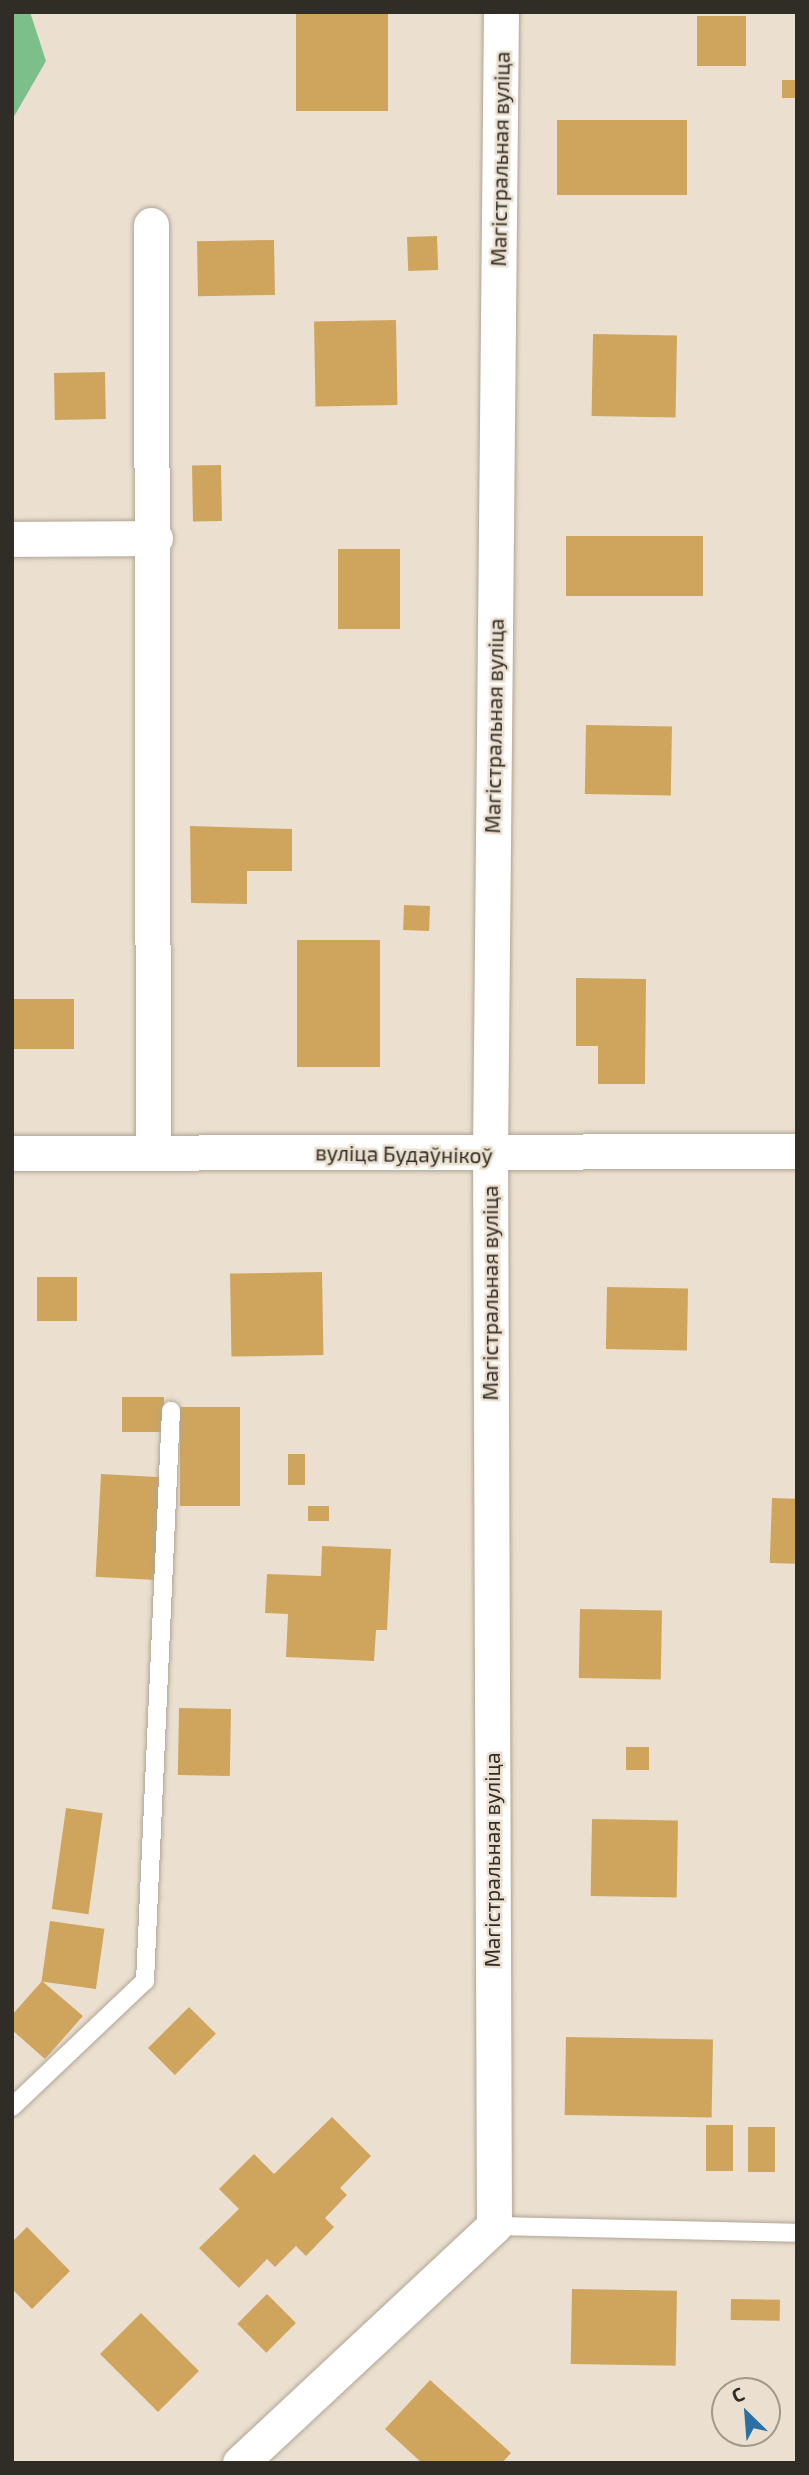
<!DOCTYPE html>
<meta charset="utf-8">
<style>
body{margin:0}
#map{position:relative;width:809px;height:2475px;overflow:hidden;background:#ebe0cf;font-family:"Exo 2",sans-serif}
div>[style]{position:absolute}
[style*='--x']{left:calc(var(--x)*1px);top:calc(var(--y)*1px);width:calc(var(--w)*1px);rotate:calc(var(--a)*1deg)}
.forest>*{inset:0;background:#7dbf8a}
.building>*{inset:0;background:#cfa55e;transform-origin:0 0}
.roads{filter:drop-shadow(0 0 2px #b0a595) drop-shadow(0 0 2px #b0a595)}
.lane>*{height:18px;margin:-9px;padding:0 9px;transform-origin:9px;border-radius:9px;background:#fff}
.street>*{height:35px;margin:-17.5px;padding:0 17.5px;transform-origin:17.5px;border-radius:17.5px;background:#fff}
span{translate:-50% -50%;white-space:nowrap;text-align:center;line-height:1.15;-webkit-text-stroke:5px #ebe0cf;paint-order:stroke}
.street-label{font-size:21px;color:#302c26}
.frame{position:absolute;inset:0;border:14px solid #302c26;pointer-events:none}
.north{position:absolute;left:711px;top:2377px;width:70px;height:70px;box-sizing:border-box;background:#ebe0cf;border:2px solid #a0988b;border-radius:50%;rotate:335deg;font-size:19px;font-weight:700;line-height:28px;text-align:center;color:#302c26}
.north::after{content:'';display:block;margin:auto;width:24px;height:32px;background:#2b70a5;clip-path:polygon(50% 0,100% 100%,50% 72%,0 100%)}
</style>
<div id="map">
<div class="forest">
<div style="clip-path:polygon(12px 12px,30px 12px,46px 61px,12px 120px)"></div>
</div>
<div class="building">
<div style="left:296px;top:12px;width:92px;height:99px"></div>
<div style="left:697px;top:16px;width:49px;height:50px"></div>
<div style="left:782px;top:80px;width:15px;height:18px"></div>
<div style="left:557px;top:120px;width:130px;height:75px"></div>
<div style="left:437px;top:236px;width:34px;height:30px;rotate:88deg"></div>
<div style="left:274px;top:240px;width:55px;height:77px;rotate:89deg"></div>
<div style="left:396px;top:320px;width:85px;height:82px;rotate:89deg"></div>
<div style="left:593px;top:334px;width:84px;height:82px;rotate:1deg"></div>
<div style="left:105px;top:372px;width:47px;height:51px;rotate:89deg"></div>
<div style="left:221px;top:465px;width:56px;height:29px;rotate:89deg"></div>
<div style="left:566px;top:536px;width:137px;height:60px"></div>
<div style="left:338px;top:549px;width:62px;height:80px"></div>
<div style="left:586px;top:725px;width:86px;height:69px;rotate:1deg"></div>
<div style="clip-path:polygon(190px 826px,292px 829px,292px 871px,247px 871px,247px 904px,191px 903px)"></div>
<div style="left:404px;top:905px;width:26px;height:25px;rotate:2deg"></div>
<div style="left:297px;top:940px;width:83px;height:127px"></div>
<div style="clip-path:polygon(576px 978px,646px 979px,645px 1084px,598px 1084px,598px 1046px,576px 1046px)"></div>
<div style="left:12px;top:999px;width:62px;height:50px"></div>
<div style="left:322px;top:1272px;width:83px;height:92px;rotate:89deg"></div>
<div style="left:37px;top:1277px;width:40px;height:44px"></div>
<div style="left:607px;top:1287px;width:81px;height:62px;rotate:1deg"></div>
<div style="left:164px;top:1397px;width:35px;height:42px;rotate:90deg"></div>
<div style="left:180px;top:1407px;width:60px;height:99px"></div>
<div style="left:288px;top:1454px;width:17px;height:31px"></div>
<div style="left:101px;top:1474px;width:60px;height:103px;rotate:3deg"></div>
<div style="left:772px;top:1498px;width:25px;height:65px;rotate:2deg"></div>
<div style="left:308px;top:1506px;width:21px;height:15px"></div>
<div style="clip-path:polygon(322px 1546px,391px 1549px,387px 1630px,376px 1630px,374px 1661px,286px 1657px,288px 1614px,265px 1613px,267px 1574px,321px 1576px)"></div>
<div style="left:580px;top:1609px;width:82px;height:69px;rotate:1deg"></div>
<div style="left:179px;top:1708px;width:52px;height:67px;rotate:1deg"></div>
<div style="left:649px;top:1747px;width:23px;height:23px;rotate:90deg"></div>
<div style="left:66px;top:1808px;width:37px;height:102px;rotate:8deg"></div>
<div style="left:592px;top:1819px;width:86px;height:77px;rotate:1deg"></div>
<div style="left:50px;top:1921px;width:55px;height:61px;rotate:8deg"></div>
<div style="clip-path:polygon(42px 1981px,83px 2016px,45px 2059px,12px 2030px,12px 2015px)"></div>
<div style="left:189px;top:2007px;width:38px;height:58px;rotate:45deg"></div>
<div style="left:566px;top:2037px;width:147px;height:78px;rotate:1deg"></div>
<div style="clip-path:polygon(332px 2117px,371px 2156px,340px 2188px,347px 2195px,325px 2218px,334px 2227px,306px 2256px,296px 2246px,275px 2267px,267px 2259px,239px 2288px,199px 2248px,239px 2209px,219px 2189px,254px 2154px,274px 2174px)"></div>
<div style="left:706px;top:2125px;width:27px;height:46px"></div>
<div style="left:748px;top:2127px;width:27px;height:45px"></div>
<div style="clip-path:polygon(27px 2227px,70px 2271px,32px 2309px,12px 2289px,12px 2242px)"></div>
<div style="left:572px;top:2289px;width:105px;height:75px;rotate:1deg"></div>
<div style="left:267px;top:2294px;width:41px;height:42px;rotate:45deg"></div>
<div style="left:731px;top:2299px;width:49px;height:21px;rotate:1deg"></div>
<div style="left:141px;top:2313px;width:82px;height:58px;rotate:45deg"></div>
<div style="clip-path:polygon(430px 2380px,511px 2453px,502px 2463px,422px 2463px,385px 2429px)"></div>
</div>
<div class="roads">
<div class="lane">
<div style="--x:12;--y:2107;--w:183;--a:-43.5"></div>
<div style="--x:145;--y:1981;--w:571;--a:-87.39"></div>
<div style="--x:494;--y:2226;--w:303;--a:1.3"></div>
</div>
<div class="street">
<div style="--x:151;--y:225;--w:926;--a:89.88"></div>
<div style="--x:12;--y:539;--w:143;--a:-0.4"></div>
<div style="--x:12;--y:1153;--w:785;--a:-0.15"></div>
<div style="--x:240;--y:2463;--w:347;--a:-43"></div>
<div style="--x:494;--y:2226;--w:1071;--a:-90.21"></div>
<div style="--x:490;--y:1155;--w:1143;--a:-89.45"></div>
</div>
</div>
<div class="street-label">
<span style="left:500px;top:159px;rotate:-89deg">Магістральная вуліца</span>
<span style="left:494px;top:726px;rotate:-89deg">Магістральная вуліца</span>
<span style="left:404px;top:1154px;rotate:1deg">вуліца Будаўнікоў</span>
<span style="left:490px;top:1293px;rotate:-90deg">Магістральная вуліца</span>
<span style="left:492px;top:1860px;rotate:-90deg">Магістральная вуліца</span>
</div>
<div class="frame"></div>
<div class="north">С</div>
</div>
